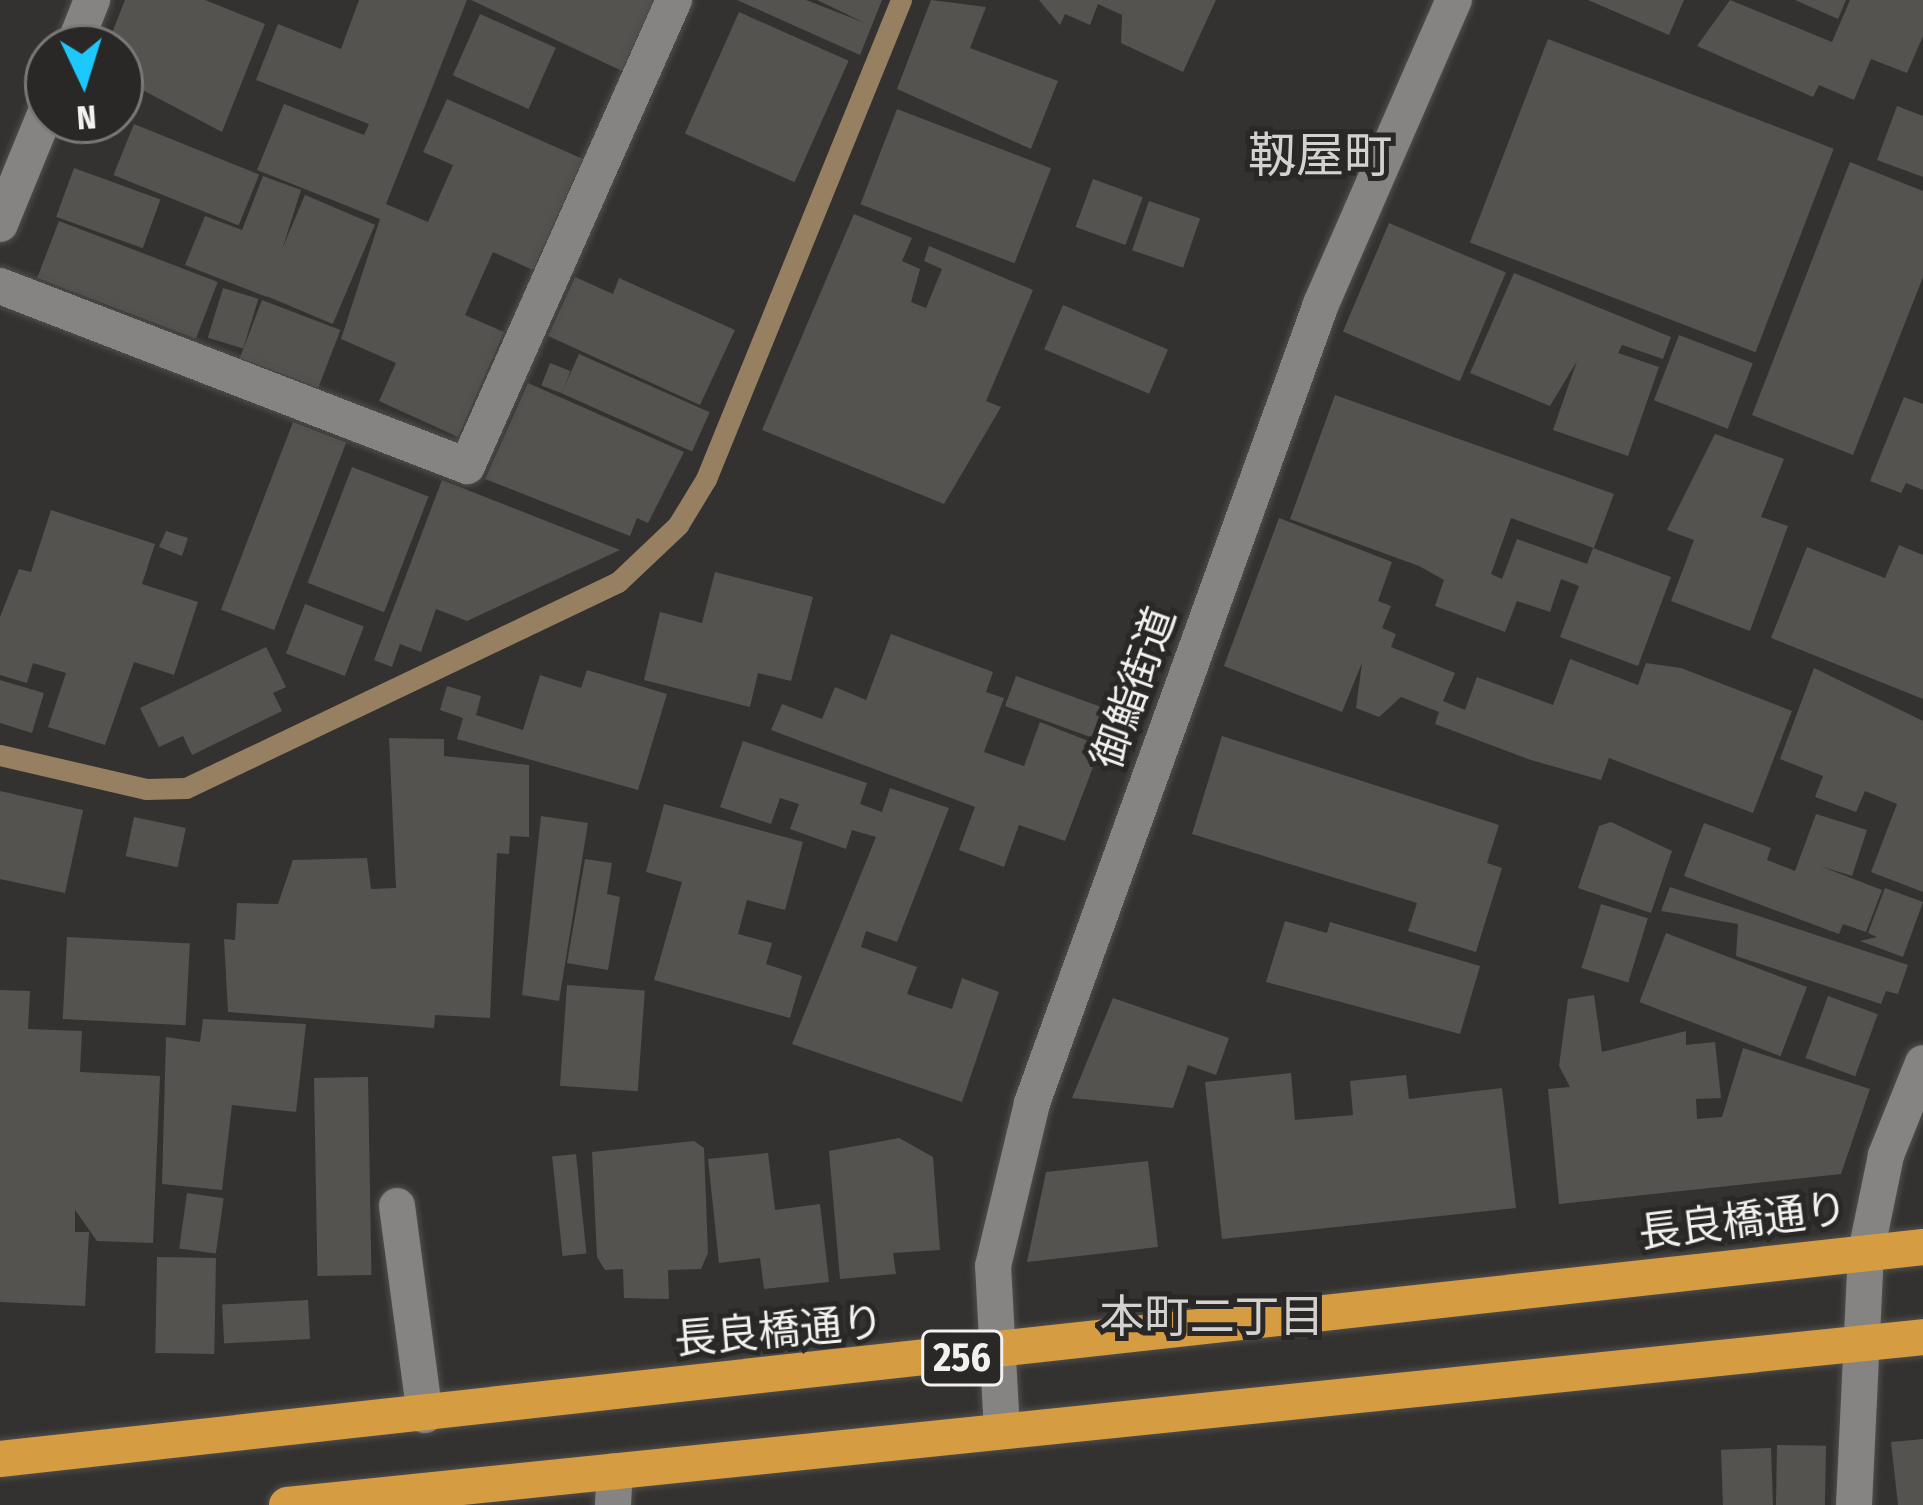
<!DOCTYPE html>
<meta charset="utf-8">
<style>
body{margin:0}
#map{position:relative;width:1923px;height:1505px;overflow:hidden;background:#343230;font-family:"Fira Sans Condensed","Noto Sans JP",sans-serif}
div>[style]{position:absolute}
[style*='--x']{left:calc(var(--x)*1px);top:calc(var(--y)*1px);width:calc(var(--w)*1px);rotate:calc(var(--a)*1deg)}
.stream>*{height:21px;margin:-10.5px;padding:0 10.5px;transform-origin:10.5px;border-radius:10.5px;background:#978061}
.building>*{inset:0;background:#545350;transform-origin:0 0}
.roads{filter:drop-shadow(0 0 3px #4f4e4c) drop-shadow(0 0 3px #4f4e4c)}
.minor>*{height:36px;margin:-18px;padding:0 18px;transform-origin:18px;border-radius:18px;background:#868482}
.highway>*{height:36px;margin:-18px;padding:0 18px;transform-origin:18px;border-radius:18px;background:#d69c41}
span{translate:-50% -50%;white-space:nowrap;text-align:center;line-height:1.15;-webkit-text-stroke:10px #2a2826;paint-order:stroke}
.shield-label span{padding:3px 9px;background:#2a2826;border:3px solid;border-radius:9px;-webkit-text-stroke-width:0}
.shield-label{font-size:39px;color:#f2f1f0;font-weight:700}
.street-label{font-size:42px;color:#f2f1f0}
.neighbourhood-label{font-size:45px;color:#d4d2d0}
.quarter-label{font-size:48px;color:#d4d2d0}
.north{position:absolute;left:24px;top:24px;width:120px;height:120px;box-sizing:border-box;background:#2a2826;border:3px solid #7a7877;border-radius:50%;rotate:176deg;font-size:33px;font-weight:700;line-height:48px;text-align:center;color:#f2f1f0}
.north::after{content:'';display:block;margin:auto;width:42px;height:54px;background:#1dc9fc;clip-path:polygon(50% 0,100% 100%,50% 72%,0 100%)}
</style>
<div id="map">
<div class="stream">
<div style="--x:0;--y:755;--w:150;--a:13.1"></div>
<div style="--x:146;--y:789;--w:40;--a:-1.4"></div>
<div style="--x:186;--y:788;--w:479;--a:-25.5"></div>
<div style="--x:618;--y:582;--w:83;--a:-43.5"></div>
<div style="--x:678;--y:525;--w:54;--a:-58.7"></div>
<div style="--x:706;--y:479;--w:517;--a:-67.85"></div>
</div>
<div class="building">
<div style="clip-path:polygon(125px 0,205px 0,265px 24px,222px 132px,120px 78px,120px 48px,106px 48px)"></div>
<div style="clip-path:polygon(359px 0,467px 0,386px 204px,428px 222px,453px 165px,423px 152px,447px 99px,583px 159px,533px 270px,493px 252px,465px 315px,504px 332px,458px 437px,379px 401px,396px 363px,341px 339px,380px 219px,257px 170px,284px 104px,364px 135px,369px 124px,256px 80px,278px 24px,341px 49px)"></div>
<div style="clip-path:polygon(471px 0,654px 0,622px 71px)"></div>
<div style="clip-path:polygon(737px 0,806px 0,865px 23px,817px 0,882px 0,860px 55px)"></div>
<div style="clip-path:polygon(931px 0,986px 7px,970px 48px,1058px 81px,1031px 149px,897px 89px)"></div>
<div style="clip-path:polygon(1039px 0,1216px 0,1183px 72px,1121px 43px,1122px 15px,1098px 4px,1090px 25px,1065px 14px,1060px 25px)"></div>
<div style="clip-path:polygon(1588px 0,1684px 0,1669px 35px)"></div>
<div style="clip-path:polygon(1730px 0,1832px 42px,1850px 0,1923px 0,1923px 36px,1907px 73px,1871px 59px,1854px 100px,1819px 85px,1813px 97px,1697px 46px)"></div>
<div style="clip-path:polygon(1795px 0,1846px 0,1838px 19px)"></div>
<div style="left:739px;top:12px;width:120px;height:133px;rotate:24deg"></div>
<div style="left:480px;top:14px;width:83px;height:67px;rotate:24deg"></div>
<div style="left:1548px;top:39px;width:306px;height:218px;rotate:21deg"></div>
<div style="clip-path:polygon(1897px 106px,1923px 116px,1923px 177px,1877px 160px)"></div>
<div style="left:897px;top:109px;width:165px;height:102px;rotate:21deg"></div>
<div style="left:134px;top:124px;width:135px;height:55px;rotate:22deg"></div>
<div style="clip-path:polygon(1850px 162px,1923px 191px,1923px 277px,1853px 455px,1752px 415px)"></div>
<div style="left:74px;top:168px;width:92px;height:52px;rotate:20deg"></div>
<div style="clip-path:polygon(263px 176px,301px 190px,267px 297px,185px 265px,205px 216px,242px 230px)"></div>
<div style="left:1093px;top:179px;width:53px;height:51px;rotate:20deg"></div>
<div style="left:305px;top:195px;width:76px;height:108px;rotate:23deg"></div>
<div style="left:1149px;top:201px;width:54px;height:52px;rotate:19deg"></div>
<div style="clip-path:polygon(854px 214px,912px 238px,902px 261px,920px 269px,911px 302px,926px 308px,942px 269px,924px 261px,929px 246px,1033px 290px,986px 401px,1001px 407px,944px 504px,762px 430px)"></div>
<div style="left:59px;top:221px;width:170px;height:61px;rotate:21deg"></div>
<div style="left:1389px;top:223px;width:127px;height:118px;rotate:23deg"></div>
<div style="clip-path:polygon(1514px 273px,1671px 337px,1663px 359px,1622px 345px,1618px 353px,1659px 367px,1628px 456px,1553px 430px,1577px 361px,1550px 406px,1470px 373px)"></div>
<div style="clip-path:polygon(575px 277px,613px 294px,619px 278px,735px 330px,700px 405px,548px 336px)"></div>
<div style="left:223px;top:288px;width:37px;height:52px;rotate:17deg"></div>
<div style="left:262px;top:300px;width:84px;height:62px;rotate:21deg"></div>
<div style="left:1063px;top:305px;width:114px;height:48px;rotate:23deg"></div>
<div style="left:1679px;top:335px;width:79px;height:70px;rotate:21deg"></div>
<div style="left:579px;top:354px;width:143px;height:43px;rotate:24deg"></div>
<div style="left:550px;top:363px;width:22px;height:24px;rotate:21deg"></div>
<div style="clip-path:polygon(528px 383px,684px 452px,648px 523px,637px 518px,630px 536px,485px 479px)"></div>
<div style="clip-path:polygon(1335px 395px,1614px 494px,1594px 548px,1511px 518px,1491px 574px,1502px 579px,1517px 539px,1587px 564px,1593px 548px,1671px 577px,1638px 666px,1560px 637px,1579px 586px,1561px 579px,1550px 612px,1517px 601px,1505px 632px,1435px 606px,1444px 580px,1419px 566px,1290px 519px)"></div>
<div style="clip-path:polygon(1904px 397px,1923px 404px,1923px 490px,1906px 483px,1901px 493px,1870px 481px)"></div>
<div style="left:293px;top:422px;width:57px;height:201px;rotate:21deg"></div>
<div style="clip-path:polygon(1715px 434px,1784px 459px,1761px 517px,1788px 526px,1750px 631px,1671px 601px,1694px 540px,1667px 530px)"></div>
<div style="left:352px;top:467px;width:82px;height:124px;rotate:21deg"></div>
<div style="clip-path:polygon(442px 480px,620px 550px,467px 621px,436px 609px,421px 652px,400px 644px,392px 667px,374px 660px)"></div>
<div style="clip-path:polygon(51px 510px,155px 544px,142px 584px,198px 602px,174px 675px,134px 662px,105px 745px,48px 727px,66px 673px,33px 663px,27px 683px,0 675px,0 617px,19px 569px,31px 572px)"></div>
<div style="clip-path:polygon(1279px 518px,1392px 562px,1378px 601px,1391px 606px,1382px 628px,1396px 634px,1391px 647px,1455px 673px,1443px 701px,1465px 710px,1477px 677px,1553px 705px,1570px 659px,1638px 685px,1646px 663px,1681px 668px,1792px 711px,1753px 813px,1609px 758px,1601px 780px,1531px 760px,1435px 724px,1439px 712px,1401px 697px,1379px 717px,1356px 708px,1362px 663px,1342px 712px,1224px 666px)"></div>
<div style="clip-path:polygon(166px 531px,188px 538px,182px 556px,159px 547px)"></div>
<div style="clip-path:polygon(1899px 545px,1923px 555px,1923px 699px,1771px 638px,1807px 547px,1885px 578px)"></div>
<div style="clip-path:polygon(715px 572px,813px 597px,791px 681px,758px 673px,750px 707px,644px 680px,660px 612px,702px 623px)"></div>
<div style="left:305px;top:604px;width:63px;height:53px;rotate:21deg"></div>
<div style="clip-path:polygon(891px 634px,993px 672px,986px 692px,1004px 698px,984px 752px,1024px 766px,1040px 722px,1101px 746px,1065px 841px,1019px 825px,1004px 867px,959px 850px,975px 807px,771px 730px,782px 704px,822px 719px,835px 687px,866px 700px)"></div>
<div style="clip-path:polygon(266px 647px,286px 687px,273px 693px,282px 711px,192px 755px,183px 736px,159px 747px,140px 708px)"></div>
<div style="clip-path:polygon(1814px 668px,1923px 721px,1923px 892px,1871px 872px,1897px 804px,1865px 791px,1856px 812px,1815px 797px,1823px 776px,1780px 759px)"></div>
<div style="clip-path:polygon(587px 670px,667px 694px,638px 790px,457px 739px,463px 718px,440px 710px,447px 686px,481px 696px,476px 715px,523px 730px,540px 675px,581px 688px)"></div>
<div style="left:1016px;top:676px;width:101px;height:32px;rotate:20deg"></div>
<div style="clip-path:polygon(0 680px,44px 693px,32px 733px,0 723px)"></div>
<div style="clip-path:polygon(1222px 736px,1499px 825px,1487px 863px,1502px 868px,1476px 952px,1408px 931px,1417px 903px,1192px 834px)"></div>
<div style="clip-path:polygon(389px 738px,444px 739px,444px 756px,529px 765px,529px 837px,510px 836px,509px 854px,497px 853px,490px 1018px,435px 1015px,434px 1028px,228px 1012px,224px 939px,235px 940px,237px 903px,278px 904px,293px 860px,367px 858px,371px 889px,396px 888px)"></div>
<div style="clip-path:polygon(743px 741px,867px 783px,860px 804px,882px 812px,890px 788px,949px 808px,897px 942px,866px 931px,861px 947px,917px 967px,907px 994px,952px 1009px,962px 978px,999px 992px,962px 1102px,792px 1044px,876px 837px,852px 830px,846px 849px,790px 829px,799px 804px,780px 798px,771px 824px,720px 807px)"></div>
<div style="clip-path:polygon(0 791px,83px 810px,65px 893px,0 879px)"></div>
<div style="clip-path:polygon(664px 804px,803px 842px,785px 910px,747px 900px,738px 934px,772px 943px,766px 964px,802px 976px,790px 1018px,654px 980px,682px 882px,646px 872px)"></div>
<div style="clip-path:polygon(1816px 814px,1867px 830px,1852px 876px,1820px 866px,1882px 890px,1866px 932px,1843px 924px,1839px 934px,1684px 876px,1704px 823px,1771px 848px,1767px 860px,1795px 871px)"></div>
<div style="clip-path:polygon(541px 816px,588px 823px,559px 1001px,522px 995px)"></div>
<div style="left:134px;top:817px;width:53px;height:40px;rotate:12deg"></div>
<div style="clip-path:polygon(1611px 822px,1672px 851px,1651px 913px,1578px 888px,1599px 826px)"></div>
<div style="clip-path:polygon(585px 859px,612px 863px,607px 894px,620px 897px,608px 970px,567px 963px)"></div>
<div style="clip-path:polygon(1670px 887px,1908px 965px,1898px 994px,1886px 991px,1881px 1004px,1736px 956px,1738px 924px,1661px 911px)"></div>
<div style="clip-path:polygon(1885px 888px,1923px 902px,1903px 957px,1860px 941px,1877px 937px,1868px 933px)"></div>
<div style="left:1601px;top:904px;width:49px;height:67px;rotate:17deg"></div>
<div style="clip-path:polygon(1285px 921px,1327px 933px,1330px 922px,1480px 966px,1460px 1034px,1266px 982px)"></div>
<div style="left:1666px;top:933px;width:151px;height:74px;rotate:21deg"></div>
<div style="left:67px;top:937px;width:123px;height:82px;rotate:3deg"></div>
<div style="left:567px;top:985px;width:78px;height:101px;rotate:4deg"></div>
<div style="clip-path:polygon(0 990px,30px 991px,28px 1029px,82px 1031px,80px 1072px,160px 1076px,153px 1243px,97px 1241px,75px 1210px,75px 1232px,89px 1232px,85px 1306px,0 1302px)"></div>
<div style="clip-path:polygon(1594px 995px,1602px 1052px,1686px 1031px,1686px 1045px,1715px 1042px,1721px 1098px,1696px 1099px,1697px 1119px,1722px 1117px,1743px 1048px,1870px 1089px,1841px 1174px,1559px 1204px,1548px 1089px,1570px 1087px,1559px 1066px,1568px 999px)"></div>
<div style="left:1828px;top:996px;width:53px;height:66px;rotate:20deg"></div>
<div style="clip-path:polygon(1113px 998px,1229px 1038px,1216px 1075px,1188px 1065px,1173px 1108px,1072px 1098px)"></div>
<div style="clip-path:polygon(203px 1019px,306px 1024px,296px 1112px,232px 1105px,222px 1190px,162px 1184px,166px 1037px,200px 1042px)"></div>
<div style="clip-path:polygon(1291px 1073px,1295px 1120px,1353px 1115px,1350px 1081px,1406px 1075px,1409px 1099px,1502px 1088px,1516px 1208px,1222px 1239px,1205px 1082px)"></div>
<div style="left:368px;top:1077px;width:198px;height:54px;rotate:89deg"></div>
<div style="clip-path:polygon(899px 1138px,933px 1157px,940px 1250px,893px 1253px,896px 1274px,840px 1279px,829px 1151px)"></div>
<div style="clip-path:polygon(694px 1141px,704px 1148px,708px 1253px,701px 1269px,668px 1270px,669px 1299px,624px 1298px,623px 1269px,605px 1270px,597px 1257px,592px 1152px)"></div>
<div style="clip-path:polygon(768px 1153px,775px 1210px,820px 1204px,829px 1282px,764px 1289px,760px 1258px,719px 1263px,708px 1159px)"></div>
<div style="left:576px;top:1154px;width:100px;height:24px;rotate:84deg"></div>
<div style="clip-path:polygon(1148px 1161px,1158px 1247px,1027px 1262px,1046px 1172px)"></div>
<div style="left:187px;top:1193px;width:37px;height:56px;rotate:8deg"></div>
<div style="left:157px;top:1257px;width:59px;height:96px;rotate:1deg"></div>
<div style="left:308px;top:1300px;width:39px;height:86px;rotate:87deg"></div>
<div style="clip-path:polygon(1923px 1439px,1923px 1505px,1898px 1505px,1891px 1442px)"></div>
<div style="left:1777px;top:1445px;width:49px;height:60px;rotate:1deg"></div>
<div style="left:1771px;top:1448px;width:57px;height:50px;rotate:88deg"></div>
</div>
<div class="roads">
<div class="minor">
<div style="--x:73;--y:48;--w:52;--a:-68.4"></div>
<div style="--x:0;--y:224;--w:126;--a:-67.7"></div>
<div style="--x:0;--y:286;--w:500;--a:21.08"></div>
<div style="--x:467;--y:466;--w:510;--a:-66.05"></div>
<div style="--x:397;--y:1206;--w:211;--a:82.4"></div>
<div style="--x:1002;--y:1431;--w:165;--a:-93.1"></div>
<div style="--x:993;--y:1266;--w:168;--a:-76.5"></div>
<div style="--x:1032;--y:1103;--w:850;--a:-70.11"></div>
<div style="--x:1321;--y:304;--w:332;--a:-66.4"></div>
<div style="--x:613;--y:1505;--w:34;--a:-87"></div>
<div style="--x:1854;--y:1505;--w:253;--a:-87.3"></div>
<div style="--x:1866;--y:1252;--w:99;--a:-78.3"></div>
<div style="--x:1886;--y:1155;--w:99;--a:-68.1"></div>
</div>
<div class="highway">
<div style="--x:0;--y:1459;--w:1935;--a:-6.29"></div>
<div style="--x:287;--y:1505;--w:1645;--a:-5.86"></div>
</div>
</div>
<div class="shield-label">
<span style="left:962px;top:1358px">256</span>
</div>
<div class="street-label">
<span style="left:1134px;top:688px;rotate:-70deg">御鮨街道</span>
<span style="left:1743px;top:1221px;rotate:-7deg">長良橋通り</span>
<span style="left:779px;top:1331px;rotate:-5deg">長良橋通り</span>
</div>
<div class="neighbourhood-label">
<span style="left:1212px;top:1318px">本町二丁目</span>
</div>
<div class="quarter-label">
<span style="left:1320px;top:157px">靱屋町</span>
</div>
<div class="north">N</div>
</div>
